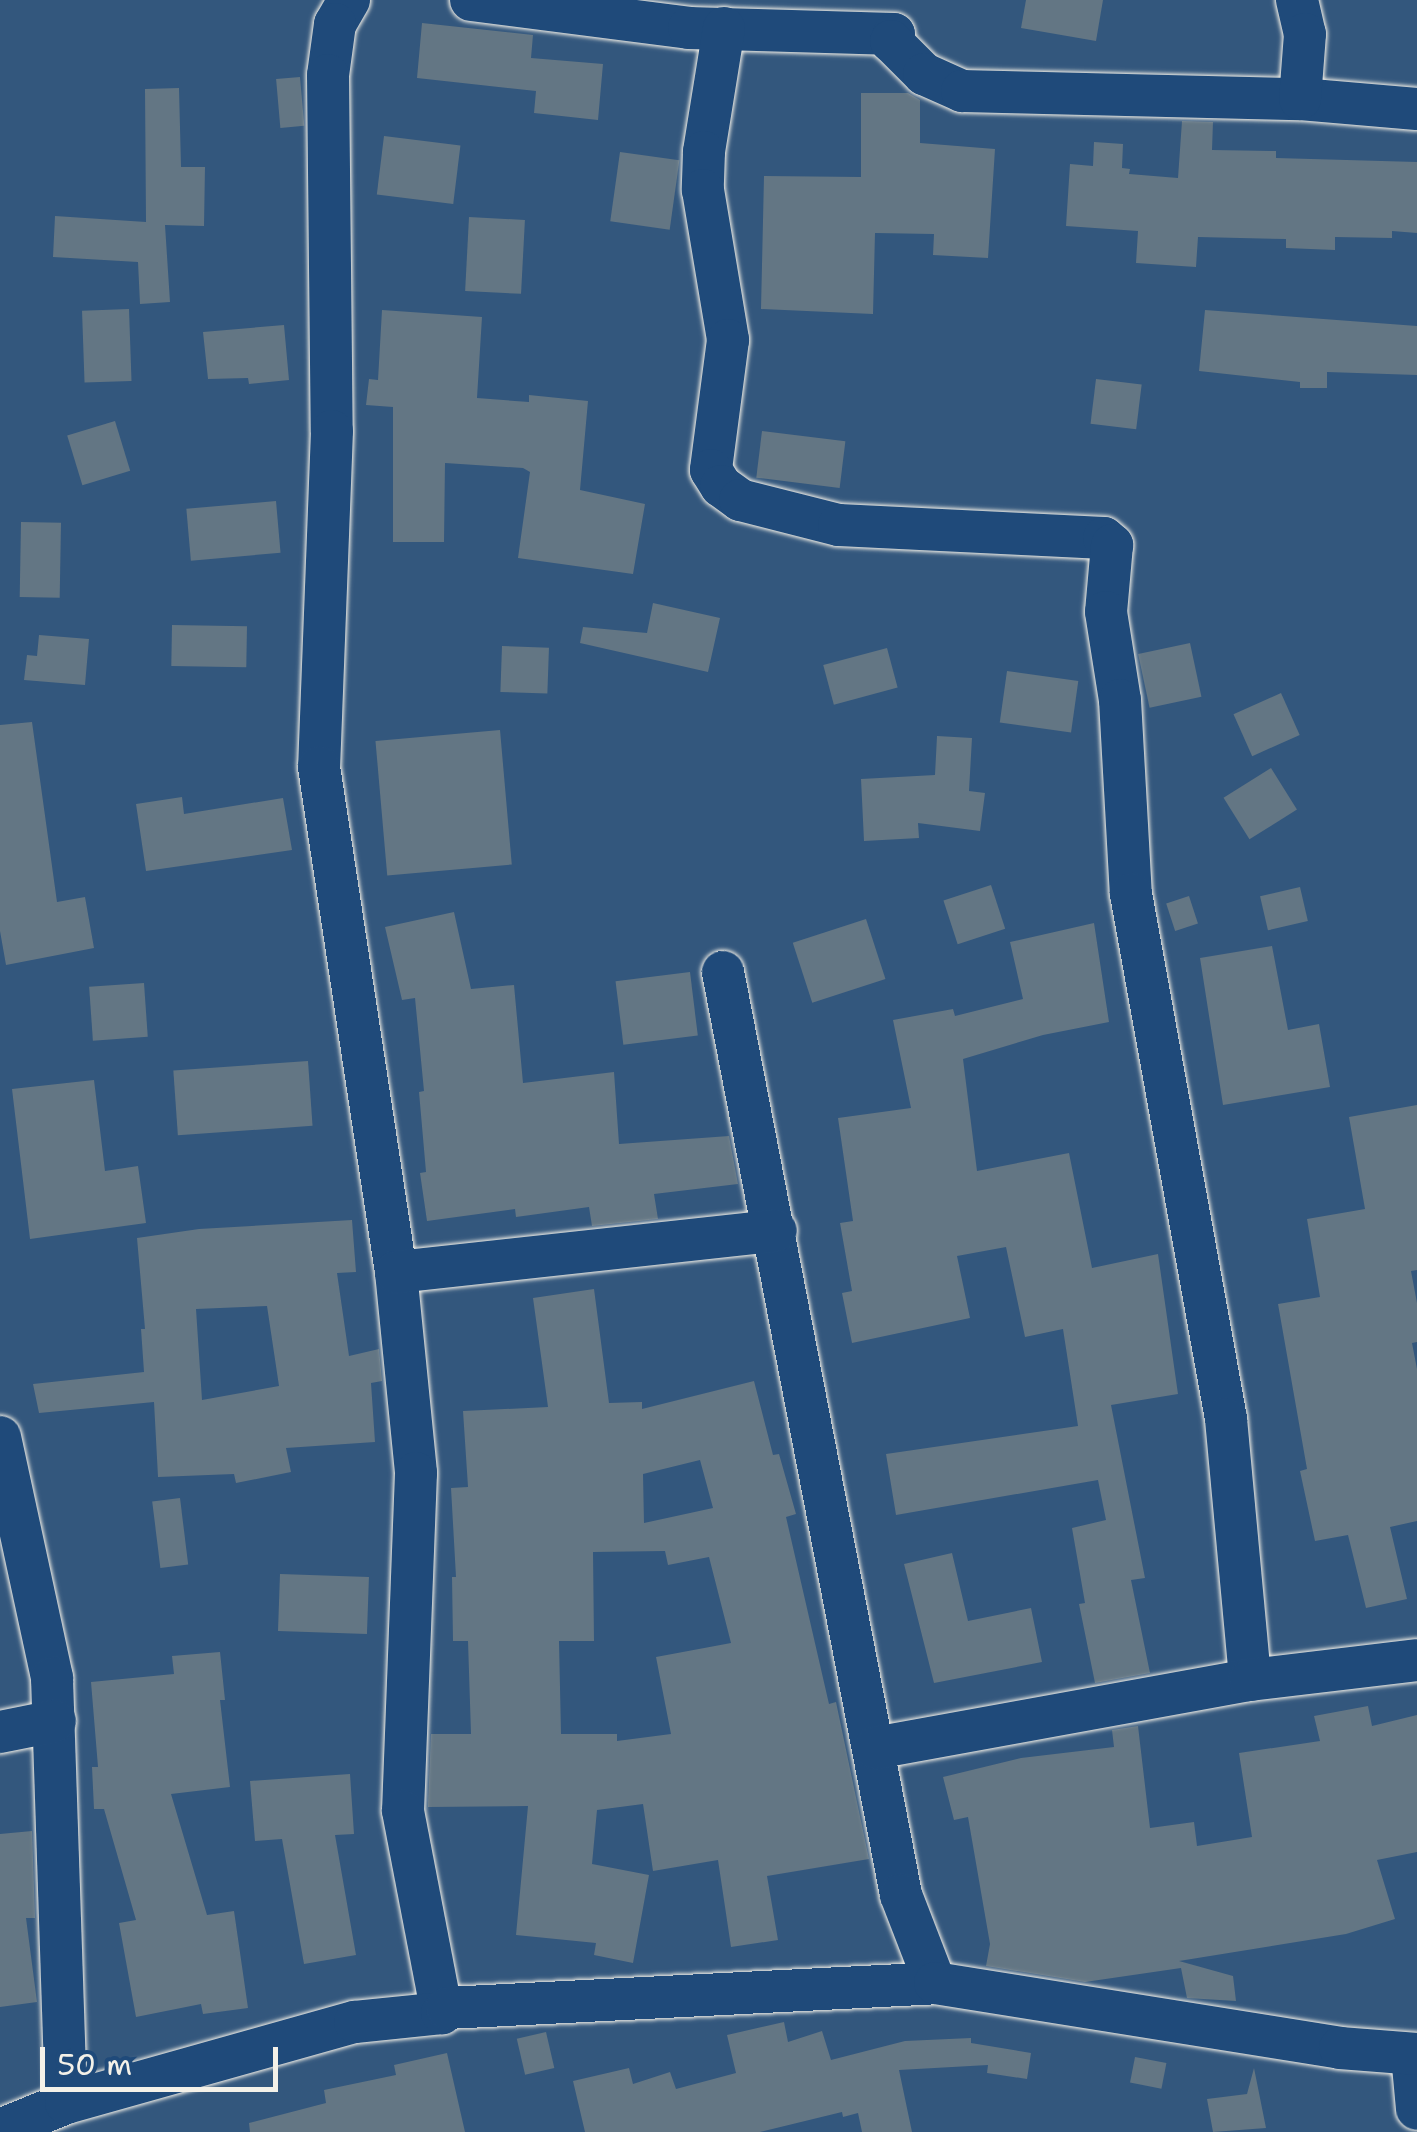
<!DOCTYPE html>
<style>
body{margin:0}
#map{position:relative;width:1417px;height:2132px;overflow:hidden;background:#33577d;font-family:"Shantell Sans",sans-serif}
div>[style]{position:absolute}
[style*='--x']{left:calc(var(--x)*1px);top:calc(var(--y)*1px);width:calc(var(--w)*1px);rotate:calc(var(--a)*1deg)}
.building>*{inset:0;background:#637684;transform-origin:0 0}
.roads{filter:drop-shadow(0 0 2px #f4f1e8) drop-shadow(0 0 2px #f4f1e8)}
.minor>*{height:42px;margin:-21px;padding:0 21px;transform-origin:21px;border-radius:21px;background:#1f4a7a}
span{translate:-50% -50%;white-space:nowrap;text-align:center;line-height:1.15;-webkit-text-stroke:9px #1f4a7a;paint-order:stroke}
.scale{position:absolute;left:40px;top:2047px;width:238px;height:45px;box-sizing:border-box;border:5px solid #f4f1e8;border-top:0;padding-left:12px;font-size:30px;line-height:35px;white-space:nowrap;color:#f4f1e8;-webkit-text-stroke:8px #1f4a7a;paint-order:stroke}
</style>
<div id="map">
<div class="building">
<div style="clip-path:polygon(1026px 0,1103px 0,1096px 41px,1021px 28px)"></div>
<div style="clip-path:polygon(422px 23px,533px 35px,531px 58px,603px 64px,598px 120px,534px 113px,536px 91px,417px 78px)"></div>
<div style="left:300px;top:77px;width:49px;height:24px;rotate:85deg"></div>
<div style="clip-path:polygon(179px 88px,181px 167px,205px 167px,204px 226px,165px 225px,170px 302px,140px 304px,138px 262px,53px 257px,55px 216px,146px 222px,145px 89px)"></div>
<div style="clip-path:polygon(861px 93px,908px 93px,920px 100px,920px 143px,995px 149px,988px 258px,933px 255px,934px 234px,875px 233px,873px 314px,761px 309px,764px 176px,861px 177px)"></div>
<div style="clip-path:polygon(1182px 121px,1213px 122px,1212px 150px,1276px 151px,1276px 158px,1417px 162px,1417px 233px,1392px 231px,1392px 238px,1335px 237px,1335px 250px,1286px 248px,1286px 239px,1198px 237px,1196px 267px,1136px 263px,1138px 231px,1066px 226px,1070px 164px,1093px 166px,1094px 142px,1123px 144px,1122px 168px,1130px 169px,1129px 174px,1178px 178px)"></div>
<div style="left:384px;top:136px;width:77px;height:59px;rotate:7deg"></div>
<div style="left:620px;top:152px;width:60px;height:70px;rotate:8deg"></div>
<div style="left:469px;top:217px;width:56px;height:74px;rotate:3deg"></div>
<div style="left:129px;top:309px;width:72px;height:47px;rotate:88deg"></div>
<div style="clip-path:polygon(382px 310px,482px 317px,477px 398px,529px 402px,529px 395px,588px 401px,580px 490px,645px 504px,633px 574px,518px 558px,530px 472px,523px 468px,445px 463px,444px 542px,393px 542px,393px 407px,366px 405px,369px 379px,378px 380px)"></div>
<div style="clip-path:polygon(1205px 310px,1417px 326px,1417px 375px,1327px 372px,1327px 388px,1300px 388px,1300px 382px,1199px 371px)"></div>
<div style="clip-path:polygon(284px 325px,289px 380px,249px 384px,248px 378px,208px 379px,203px 332px)"></div>
<div style="left:1096px;top:379px;width:46px;height:45px;rotate:7deg"></div>
<div style="left:115px;top:421px;width:52px;height:50px;rotate:73deg"></div>
<div style="left:762px;top:431px;width:84px;height:47px;rotate:7deg"></div>
<div style="left:276px;top:501px;width:52px;height:90px;rotate:85deg"></div>
<div style="left:21px;top:522px;width:40px;height:75px;rotate:1deg"></div>
<div style="clip-path:polygon(653px 603px,720px 618px,708px 672px,580px 643px,583px 627px,647px 633px)"></div>
<div style="left:172px;top:625px;width:75px;height:41px;rotate:1deg"></div>
<div style="clip-path:polygon(39px 635px,89px 639px,85px 685px,24px 680px,27px 655px,37px 656px)"></div>
<div style="left:1190px;top:643px;width:55px;height:53px;rotate:78deg"></div>
<div style="left:502px;top:646px;width:47px;height:46px;rotate:2deg"></div>
<div style="left:887px;top:648px;width:41px;height:66px;rotate:75deg"></div>
<div style="left:1007px;top:671px;width:72px;height:52px;rotate:8deg"></div>
<div style="left:1281px;top:693px;width:46px;height:52px;rotate:66deg"></div>
<div style="clip-path:polygon(32px 722px,57px 902px,85px 897px,94px 948px,6px 965px,0 931px,0 725px)"></div>
<div style="left:500px;top:730px;width:135px;height:125px;rotate:85deg"></div>
<div style="clip-path:polygon(937px 736px,972px 738px,969px 791px,985px 793px,980px 831px,918px 823px,919px 838px,864px 841px,861px 779px,935px 775px)"></div>
<div style="left:1271px;top:768px;width:49px;height:56px;rotate:58deg"></div>
<div style="clip-path:polygon(182px 797px,184px 814px,283px 798px,292px 850px,146px 871px,136px 804px)"></div>
<div style="left:991px;top:885px;width:46px;height:50px;rotate:72deg"></div>
<div style="left:1300px;top:887px;width:35px;height:41px;rotate:77deg"></div>
<div style="left:1189px;top:896px;width:29px;height:24px;rotate:72deg"></div>
<div style="clip-path:polygon(454px 912px,471px 989px,514px 985px,523px 1083px,614px 1072px,619px 1144px,729px 1136px,738px 1184px,654px 1194px,658px 1219px,592px 1226px,589px 1207px,516px 1217px,515px 1209px,427px 1221px,420px 1173px,426px 1172px,419px 1092px,424px 1091px,415px 998px,402px 1000px,385px 927px)"></div>
<div style="left:866px;top:919px;width:63px;height:77px;rotate:72deg"></div>
<div style="clip-path:polygon(1094px 923px,1109px 1022px,1043px 1035px,963px 1059px,977px 1171px,1069px 1153px,1092px 1268px,1158px 1254px,1178px 1394px,1111px 1405px,1145px 1578px,1131px 1580px,1150px 1673px,1095px 1683px,1079px 1604px,1085px 1603px,1072px 1528px,1106px 1520px,1098px 1480px,896px 1515px,886px 1454px,1078px 1426px,1063px 1329px,1025px 1337px,1006px 1247px,957px 1256px,970px 1318px,852px 1343px,842px 1293px,852px 1291px,840px 1223px,853px 1221px,838px 1118px,911px 1108px,893px 1020px,953px 1009px,955px 1016px,1023px 999px,1010px 942px)"></div>
<div style="clip-path:polygon(1272px 946px,1288px 1030px,1319px 1024px,1330px 1087px,1223px 1105px,1200px 958px)"></div>
<div style="left:690px;top:972px;width:64px;height:75px;rotate:83deg"></div>
<div style="left:144px;top:983px;width:54px;height:55px;rotate:86deg"></div>
<div style="left:308px;top:1061px;width:65px;height:135px;rotate:86deg"></div>
<div style="clip-path:polygon(94px 1080px,105px 1171px,138px 1166px,146px 1223px,30px 1239px,12px 1089px)"></div>
<div style="clip-path:polygon(1417px 1105px,1417px 1270px,1411px 1271px,1417px 1303px,1417px 1342px,1412px 1343px,1417px 1369px,1417px 1521px,1390px 1527px,1407px 1599px,1366px 1608px,1348px 1535px,1315px 1541px,1300px 1471px,1307px 1469px,1278px 1304px,1320px 1297px,1307px 1219px,1365px 1209px,1349px 1117px)"></div>
<div style="clip-path:polygon(evenodd,352px 1220px,356px 1272px,337px 1273px,349px 1356px,379px 1349px,382px 1381px,371px 1383px,375px 1442px,286px 1448px,291px 1472px,236px 1483px,234px 1474px,158px 1477px,154px 1402px,39px 1413px,33px 1384px,144px 1372px,141px 1329px,145px 1329px,137px 1238px,199px 1229px,352px 1220px,267px 1306px,279px 1386px,202px 1400px,196px 1309px,267px 1306px)"></div>
<div style="clip-path:polygon(evenodd,594px 1289px,609px 1403px,642px 1402px,642px 1409px,754px 1381px,773px 1455px,779px 1454px,796px 1514px,786px 1517px,829px 1704px,836px 1702px,869px 1859px,767px 1876px,778px 1940px,731px 1947px,718px 1860px,653px 1871px,643px 1804px,597px 1810px,592px 1864px,649px 1875px,633px 1963px,594px 1955px,596px 1943px,516px 1935px,528px 1806px,428px 1807px,431px 1734px,471px 1734px,468px 1641px,453px 1641px,452px 1577px,456px 1577px,451px 1488px,468px 1487px,463px 1411px,548px 1407px,533px 1298px,594px 1289px,700px 1460px,713px 1508px,644px 1523px,643px 1474px,700px 1460px,594px 1289px,665px 1551px,668px 1565px,709px 1557px,731px 1643px,656px 1657px,671px 1734px,617px 1741px,617px 1734px,561px 1734px,559px 1641px,594px 1641px,593px 1552px,665px 1551px)"></div>
<div style="left:180px;top:1498px;width:67px;height:28px;rotate:83deg"></div>
<div style="clip-path:polygon(952px 1553px,968px 1621px,1031px 1608px,1042px 1662px,934px 1683px,904px 1564px)"></div>
<div style="left:280px;top:1574px;width:89px;height:57px;rotate:2deg"></div>
<div style="clip-path:polygon(220px 1652px,225px 1700px,220px 1700px,230px 1787px,171px 1794px,207px 1915px,234px 1911px,248px 2008px,203px 2014px,201px 2004px,136px 2017px,119px 1923px,136px 1920px,104px 1809px,94px 1809px,92px 1767px,98px 1767px,91px 1682px,174px 1674px,172px 1656px)"></div>
<div style="clip-path:polygon(1368px 1706px,1372px 1726px,1417px 1715px,1417px 1852px,1377px 1860px,1395px 1919px,1346px 1934px,1179px 1961px,1233px 1976px,1236px 2001px,1187px 1998px,1181px 1968px,1085px 1982px,986px 1966px,990px 1944px,968px 1817px,954px 1820px,943px 1777px,1021px 1758px,1114px 1747px,1112px 1730px,1138px 1726px,1150px 1828px,1194px 1822px,1197px 1846px,1252px 1837px,1239px 1753px,1320px 1741px,1314px 1716px)"></div>
<div style="clip-path:polygon(350px 1774px,354px 1834px,335px 1835px,356px 1955px,304px 1964px,282px 1839px,255px 1841px,250px 1781px)"></div>
<div style="clip-path:polygon(32px 1831px,35px 1918px,26px 1918px,37px 2002px,0 2007px,0 1834px)"></div>
<div style="clip-path:polygon(784px 2022px,788px 2042px,822px 2031px,831px 2060px,905px 2041px,971px 2038px,971px 2043px,1031px 2053px,1027px 2079px,987px 2073px,988px 2065px,899px 2070px,912px 2132px,862px 2132px,858px 2113px,843px 2117px,842px 2112px,760px 2132px,585px 2132px,573px 2081px,629px 2068px,633px 2084px,670px 2072px,676px 2089px,736px 2073px,727px 2035px)"></div>
<div style="left:546px;top:2032px;width:37px;height:30px;rotate:77deg"></div>
<div style="clip-path:polygon(447px 2053px,465px 2132px,250px 2132px,249px 2123px,326px 2103px,324px 2090px,396px 2075px,394px 2065px)"></div>
<div style="left:1135px;top:2057px;width:32px;height:26px;rotate:11deg"></div>
<div style="clip-path:polygon(1254px 2068px,1266px 2128px,1213px 2132px,1207px 2099px,1247px 2094px)"></div>
</div>
<div class="roads">
<div class="minor">
<div style="--x:349;--y:0;--w:28;--a:120"></div>
<div style="--x:335;--y:24;--w:51;--a:97.8"></div>
<div style="--x:328;--y:75;--w:356;--a:89.4"></div>
<div style="--x:332;--y:431;--w:336;--a:92.2"></div>
<div style="--x:319;--y:767;--w:511;--a:81.33"></div>
<div style="--x:396;--y:1272;--w:202;--a:84.3"></div>
<div style="--x:416;--y:1473;--w:338;--a:92.2"></div>
<div style="--x:403;--y:1811;--w:206;--a:79.1"></div>
<div style="--x:471;--y:0;--w:220;--a:7.3"></div>
<div style="--x:689;--y:28;--w:205;--a:1.7"></div>
<div style="--x:894;--y:34;--w:8;--a:113"></div>
<div style="--x:891;--y:41;--w:47;--a:45"></div>
<div style="--x:924;--y:74;--w:42;--a:24.1"></div>
<div style="--x:962;--y:91;--w:338;--a:1.4"></div>
<div style="--x:1300;--y:99;--w:117;--a:4.9"></div>
<div style="--x:1297;--y:0;--w:35;--a:77"></div>
<div style="--x:1305;--y:34;--w:65;--a:94.4"></div>
<div style="--x:724;--y:28;--w:126;--a:99.2"></div>
<div style="--x:704;--y:152;--w:38;--a:92"></div>
<div style="--x:703;--y:190;--w:152;--a:80.5"></div>
<div style="--x:728;--y:340;--w:131;--a:97.5"></div>
<div style="--x:711;--y:470;--w:19;--a:58"></div>
<div style="--x:721;--y:486;--w:24;--a:36"></div>
<div style="--x:740;--y:500;--w:102;--a:14.2"></div>
<div style="--x:839;--y:525;--w:265;--a:2.8"></div>
<div style="--x:1104;--y:538;--w:11;--a:41"></div>
<div style="--x:1112;--y:545;--w:67;--a:95.1"></div>
<div style="--x:1106;--y:612;--w:89;--a:81"></div>
<div style="--x:1120;--y:700;--w:194;--a:86.8"></div>
<div style="--x:1131;--y:894;--w:534;--a:79.74"></div>
<div style="--x:1226;--y:1419;--w:262;--a:84.7"></div>
<div style="--x:723;--y:972;--w:940;--a:79.08"></div>
<div style="--x:901;--y:1895;--w:94;--a:68.9"></div>
<div style="--x:396;--y:1272;--w:382;--a:-6.2"></div>
<div style="--x:0;--y:1437;--w:247;--a:77.8"></div>
<div style="--x:52;--y:1678;--w:425;--a:88.1"></div>
<div style="--x:0;--y:1732;--w:56;--a:-11.3"></div>
<div style="--x:875;--y:1748;--w:381;--a:-10.3"></div>
<div style="--x:1250;--y:1680;--w:168;--a:-6.8"></div>
<div style="--x:1412;--y:2055;--w:54;--a:84.7"></div>
<div style="--x:0;--y:2130;--w:71;--a:-22.2"></div>
<div style="--x:66;--y:2103;--w:300;--a:-15.7"></div>
<div style="--x:355;--y:2022;--w:87;--a:-5.9"></div>
<div style="--x:442;--y:2013;--w:7;--a:-45"></div>
<div style="--x:447;--y:2008;--w:489;--a:-2.9"></div>
<div style="--x:935;--y:1983;--w:410;--a:9.1"></div>
<div style="--x:1340;--y:2048;--w:77;--a:4.5"></div>
</div>
</div>
<div class="scale">50 m</div>
</div>
